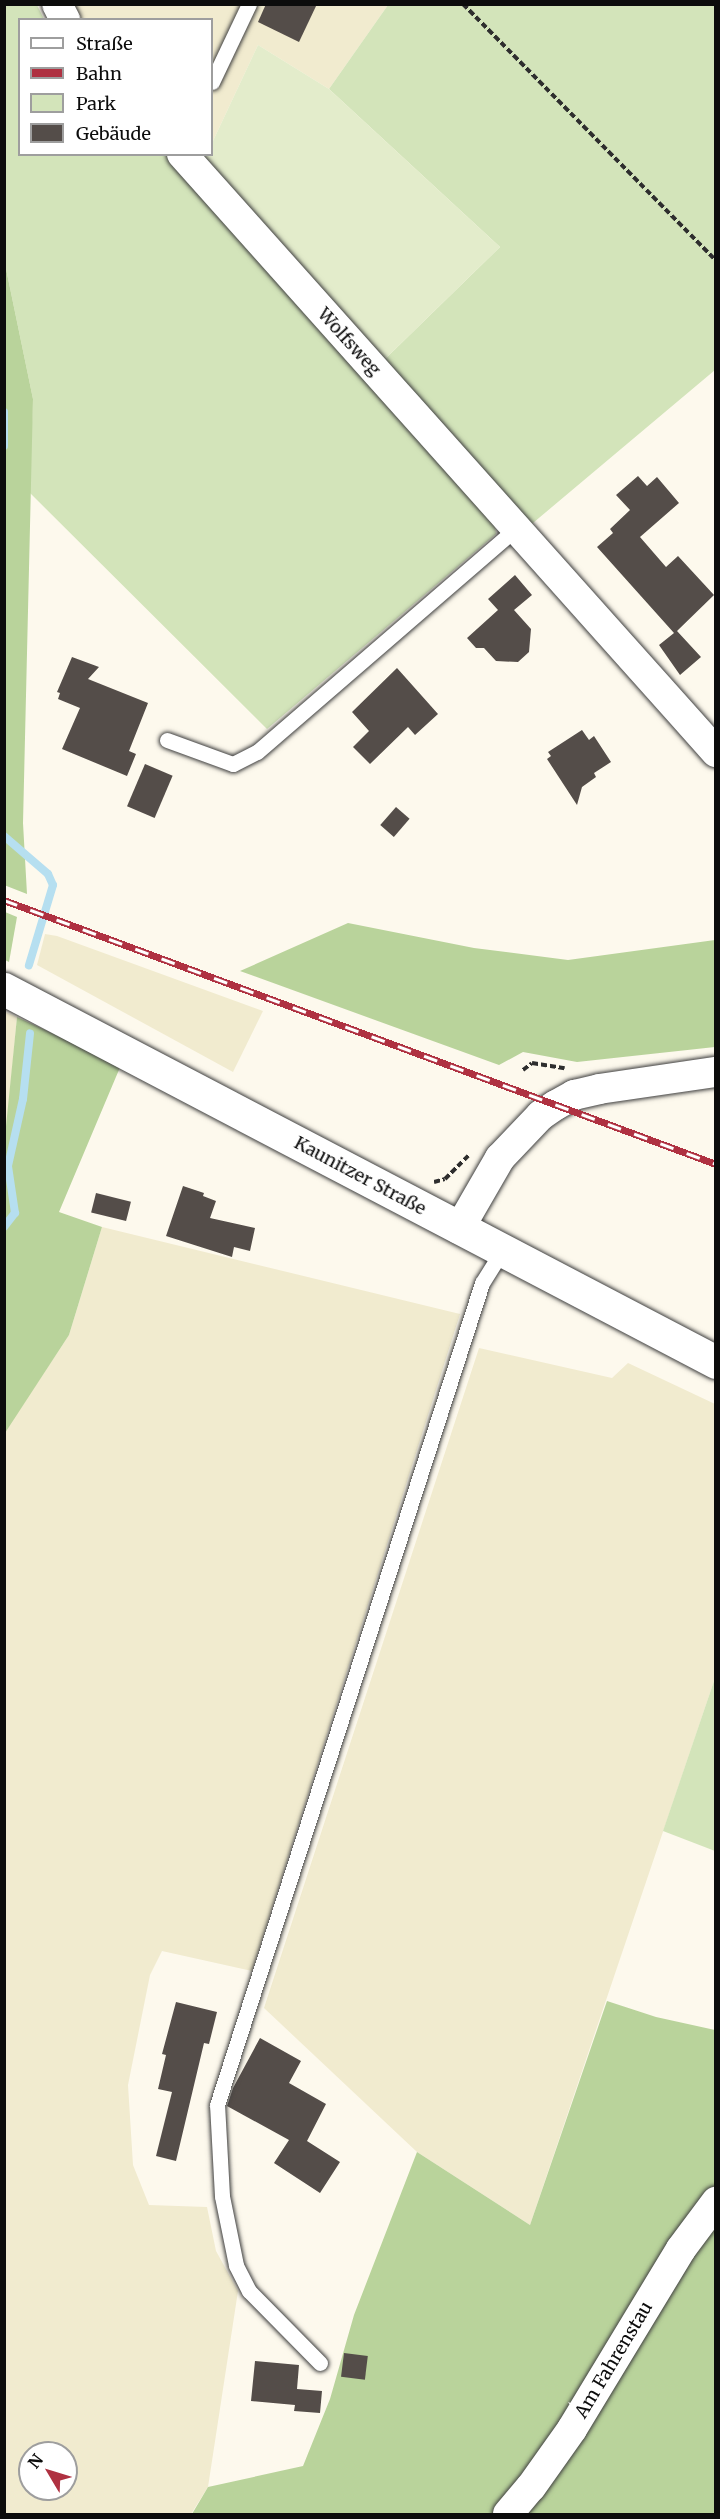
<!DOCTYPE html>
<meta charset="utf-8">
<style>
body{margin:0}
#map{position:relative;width:720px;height:2519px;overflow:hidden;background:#fdf9ed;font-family:Merriweather,serif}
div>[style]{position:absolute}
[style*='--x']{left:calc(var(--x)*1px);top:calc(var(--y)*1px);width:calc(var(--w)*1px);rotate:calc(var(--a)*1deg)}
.farmland>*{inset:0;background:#f1ebcf}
.green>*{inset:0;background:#d3e4ba}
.forest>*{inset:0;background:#b9d39b}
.pitch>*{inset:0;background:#e3eccb}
.stream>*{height:8px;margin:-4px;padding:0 4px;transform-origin:4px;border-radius:4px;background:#b6dff0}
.building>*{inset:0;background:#544d49;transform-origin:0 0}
.path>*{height:4px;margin-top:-2px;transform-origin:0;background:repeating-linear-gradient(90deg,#2e2e2e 0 6px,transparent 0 9px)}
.roads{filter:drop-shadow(0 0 2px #3f3f3f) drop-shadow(0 0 2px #3f3f3f)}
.service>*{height:15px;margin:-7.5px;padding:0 7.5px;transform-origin:7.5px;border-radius:7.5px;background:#fff}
.minor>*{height:30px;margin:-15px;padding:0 15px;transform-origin:15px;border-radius:15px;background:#fff}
.tertiary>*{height:33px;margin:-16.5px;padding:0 16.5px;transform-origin:16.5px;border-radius:16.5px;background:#fff}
.rail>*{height:7px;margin-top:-3.5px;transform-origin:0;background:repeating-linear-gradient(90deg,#fff 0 14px,#af3141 0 28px);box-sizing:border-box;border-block:2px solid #af3141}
span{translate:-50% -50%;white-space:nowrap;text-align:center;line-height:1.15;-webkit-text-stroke:6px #fff;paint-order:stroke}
.street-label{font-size:18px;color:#0c0c0c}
.frame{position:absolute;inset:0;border:6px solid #0c0c0c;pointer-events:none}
.legend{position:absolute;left:18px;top:18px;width:195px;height:138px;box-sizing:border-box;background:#fff;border:2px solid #9e9e9e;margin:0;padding:8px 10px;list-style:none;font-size:18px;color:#0c0c0c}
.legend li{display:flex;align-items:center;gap:12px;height:30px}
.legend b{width:30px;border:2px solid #9e9e9e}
.north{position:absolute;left:18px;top:2441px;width:60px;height:60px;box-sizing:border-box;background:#fff;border:2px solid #9e9e9e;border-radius:50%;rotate:308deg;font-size:16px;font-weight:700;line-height:24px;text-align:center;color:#0c0c0c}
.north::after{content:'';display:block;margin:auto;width:21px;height:27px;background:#af3141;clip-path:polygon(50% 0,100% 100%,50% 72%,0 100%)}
</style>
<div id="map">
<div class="farmland">
<div style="clip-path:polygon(66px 5px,388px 5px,329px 89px,258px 45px,212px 143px,212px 20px,74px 19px)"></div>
<div style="clip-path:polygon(45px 934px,57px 936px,263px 1011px,233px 1072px,37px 965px)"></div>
<div style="clip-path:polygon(5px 1012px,17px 1017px,5px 1146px)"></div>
<div style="clip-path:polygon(evenodd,102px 1227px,460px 1314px,252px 1971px,162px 1951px,150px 1975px,128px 2085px,133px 2165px,149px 2205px,207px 2207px,216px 2251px,238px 2291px,208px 2487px,191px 2514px,5px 2514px,4px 1433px,69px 1335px,102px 1227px,30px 2453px,66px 2453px,66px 2489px,30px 2489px,30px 2453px)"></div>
<div style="clip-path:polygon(479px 1348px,612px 1378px,628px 1363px,715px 1404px,715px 1678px,530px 2225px,417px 2152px,264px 2008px)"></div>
</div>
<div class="green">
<div style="clip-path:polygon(4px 5px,37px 5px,44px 19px,20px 20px,20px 154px,166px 155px,494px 518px,496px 534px,267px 729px,29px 492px,33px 399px,4px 259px)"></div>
<div style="clip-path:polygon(388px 5px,715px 5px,715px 370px,527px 528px,383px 361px,500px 247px,329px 89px)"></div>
<div style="clip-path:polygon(715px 1678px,716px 1851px,715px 1851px,663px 1831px)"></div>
</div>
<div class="forest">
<div style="clip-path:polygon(4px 259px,33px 399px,23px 823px,27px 894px,4px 885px)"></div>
<div style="clip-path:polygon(5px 912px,17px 917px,9px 962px,5px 960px)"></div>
<div style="clip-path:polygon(348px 923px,474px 948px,568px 960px,715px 940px,715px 1047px,577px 1062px,523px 1052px,499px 1065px,240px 971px)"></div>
<div style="clip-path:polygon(17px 1017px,121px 1065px,59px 1212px,102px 1227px,69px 1335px,5px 1433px,4px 1146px)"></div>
<div style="clip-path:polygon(607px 2001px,656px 2017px,715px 2030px,715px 2514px,192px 2514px,208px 2487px,303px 2466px,330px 2399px,354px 2315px,417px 2152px,530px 2225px)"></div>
</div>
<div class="pitch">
<div style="clip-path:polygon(258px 45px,329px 89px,500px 247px,383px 361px,201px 164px,206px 155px,212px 154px,212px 143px)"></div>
</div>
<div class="stream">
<div style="--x:4;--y:412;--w:34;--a:90"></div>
<div style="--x:4;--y:836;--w:58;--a:40.8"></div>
<div style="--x:48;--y:874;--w:12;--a:66"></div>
<div style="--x:53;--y:885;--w:84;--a:106.7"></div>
<div style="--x:4;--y:1227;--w:18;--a:-52"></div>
<div style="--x:15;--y:1213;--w:48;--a:-98.5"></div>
<div style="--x:8;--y:1166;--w:69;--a:-77.4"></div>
<div style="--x:23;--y:1099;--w:66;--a:-83.9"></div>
</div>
<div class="building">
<div style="clip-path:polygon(266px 4px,317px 4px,299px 42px,258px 22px)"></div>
<div style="clip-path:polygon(638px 476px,647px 486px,657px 477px,679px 503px,640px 537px,666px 567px,678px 556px,714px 595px,677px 631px,701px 657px,680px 675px,659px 645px,674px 633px,597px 547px,613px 533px,610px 529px,630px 510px,616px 495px)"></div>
<div style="clip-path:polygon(515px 575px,532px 595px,514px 610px,531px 629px,529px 652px,518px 662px,496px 661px,484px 648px,476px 648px,467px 638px,498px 610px,488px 599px)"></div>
<div style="clip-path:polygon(72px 657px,99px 667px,88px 679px,148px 703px,129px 751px,136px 754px,127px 776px,62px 749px,80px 708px,58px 699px,60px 693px,57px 692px)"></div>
<div style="clip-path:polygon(397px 668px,438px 714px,415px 735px,408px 727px,370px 764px,353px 747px,369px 731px,352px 712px)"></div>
<div style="clip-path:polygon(582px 730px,589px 740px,594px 736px,611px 762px,594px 773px,596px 777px,582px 787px,577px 805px,547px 759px,551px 756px,548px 752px)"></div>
<div style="left:145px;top:764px;width:30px;height:46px;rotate:23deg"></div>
<div style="left:396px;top:807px;width:18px;height:24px;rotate:41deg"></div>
<div style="clip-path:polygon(183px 1186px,204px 1193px,203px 1196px,216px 1201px,210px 1218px,255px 1228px,250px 1251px,234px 1247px,232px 1257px,166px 1236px)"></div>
<div style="left:96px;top:1193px;width:36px;height:20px;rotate:14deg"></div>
<div style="clip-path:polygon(176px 2002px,217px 2012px,209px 2044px,204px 2043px,176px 2161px,156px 2156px,172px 2092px,158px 2089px,166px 2055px,162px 2054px)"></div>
<div style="clip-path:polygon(260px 2038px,301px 2061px,289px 2083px,326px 2104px,307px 2141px,340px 2162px,320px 2193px,274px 2163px,289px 2140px,227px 2106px,233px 2088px)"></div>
<div style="left:344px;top:2353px;width:24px;height:24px;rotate:7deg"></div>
<div style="clip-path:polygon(255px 2361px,299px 2365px,297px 2389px,322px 2391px,320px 2413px,294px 2411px,295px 2405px,251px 2401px)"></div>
</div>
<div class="path">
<div style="--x:463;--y:4;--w:361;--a:45.4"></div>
<div style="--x:523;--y:1070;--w:11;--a:-38"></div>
<div style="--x:532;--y:1063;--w:33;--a:9"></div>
<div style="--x:434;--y:1182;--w:11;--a:-15"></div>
<div style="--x:445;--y:1179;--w:33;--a:-45"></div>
</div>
<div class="roads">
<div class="service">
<div style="--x:212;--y:82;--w:86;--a:-64.6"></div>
<div style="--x:167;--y:740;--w:70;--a:20"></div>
<div style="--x:233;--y:764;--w:27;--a:-27"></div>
<div style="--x:257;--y:752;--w:341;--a:-40.8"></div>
<div style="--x:320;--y:2363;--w:101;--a:-134.6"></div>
<div style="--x:249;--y:2291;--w:29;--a:-117"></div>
<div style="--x:236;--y:2265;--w:70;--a:-101.5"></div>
<div style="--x:222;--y:2196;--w:91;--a:-93.1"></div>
<div style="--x:217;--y:2105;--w:864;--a:-72.13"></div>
<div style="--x:482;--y:1283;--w:36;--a:-58"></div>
</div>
<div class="minor">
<div style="--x:57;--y:4;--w:18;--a:63"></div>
<div style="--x:182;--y:154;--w:802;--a:48.24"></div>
<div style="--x:459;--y:1229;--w:82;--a:-60"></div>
<div style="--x:500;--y:1158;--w:59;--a:-46.4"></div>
<div style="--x:541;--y:1115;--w:18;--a:-34"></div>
<div style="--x:556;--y:1105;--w:21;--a:-29"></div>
<div style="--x:574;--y:1095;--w:26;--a:-13"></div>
<div style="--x:599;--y:1089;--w:118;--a:-8.3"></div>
<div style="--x:508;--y:2514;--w:35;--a:-50"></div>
<div style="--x:531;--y:2487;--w:71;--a:-54.7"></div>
<div style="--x:572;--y:2429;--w:210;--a:-58.8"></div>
<div style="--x:681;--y:2249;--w:59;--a:-53.3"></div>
</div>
<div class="tertiary">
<div style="--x:4;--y:989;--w:804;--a:27.65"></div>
</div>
</div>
<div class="rail">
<div style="--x:4;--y:900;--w:759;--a:20.34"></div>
</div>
<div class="street-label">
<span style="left:349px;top:342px;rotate:48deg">Wolfsweg</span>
<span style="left:360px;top:1176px;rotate:28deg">Kaunitzer Straße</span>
<span style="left:614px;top:2360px;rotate:-59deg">Am Fahrenstau</span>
</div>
<div class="frame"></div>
<ul class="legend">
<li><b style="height:8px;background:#fff"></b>Straße</li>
<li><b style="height:8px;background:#af3141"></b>Bahn</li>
<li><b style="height:16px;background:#d3e4ba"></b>Park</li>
<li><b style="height:16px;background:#544d49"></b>Gebäude</li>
</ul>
<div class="north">N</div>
</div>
